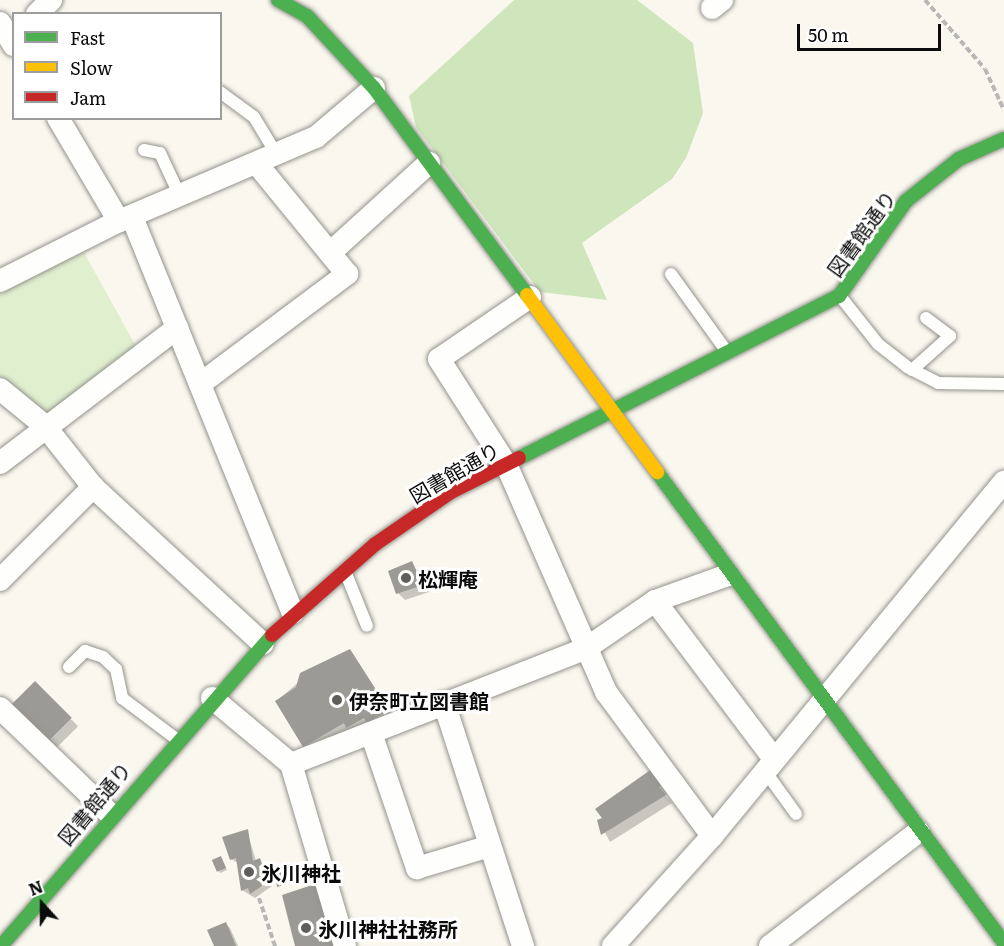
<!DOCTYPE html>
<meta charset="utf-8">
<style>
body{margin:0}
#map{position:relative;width:1004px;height:946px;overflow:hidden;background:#faf8ee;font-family:Literata,"Noto Sans JP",serif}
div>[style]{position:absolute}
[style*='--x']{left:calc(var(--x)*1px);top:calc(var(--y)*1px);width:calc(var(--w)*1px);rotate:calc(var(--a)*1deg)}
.green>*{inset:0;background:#e0efce}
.forest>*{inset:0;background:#cfe6bc}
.shadow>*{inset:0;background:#0003;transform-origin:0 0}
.building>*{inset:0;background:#9c9a94;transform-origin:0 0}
.path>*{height:4px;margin-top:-2px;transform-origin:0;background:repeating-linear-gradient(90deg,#b7b7b5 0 6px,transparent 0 9px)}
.roads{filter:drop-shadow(0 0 2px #93928d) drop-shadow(0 0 2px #93928d)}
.lane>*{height:12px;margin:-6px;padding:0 6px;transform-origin:6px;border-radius:6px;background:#fefefc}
.street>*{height:22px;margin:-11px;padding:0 11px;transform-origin:11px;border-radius:11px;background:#fefefc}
.fast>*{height:14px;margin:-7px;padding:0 7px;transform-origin:7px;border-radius:7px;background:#4caf50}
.slow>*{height:14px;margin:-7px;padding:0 7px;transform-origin:7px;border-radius:7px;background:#ffc107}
.jam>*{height:14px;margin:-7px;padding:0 7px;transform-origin:7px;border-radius:7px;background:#c62828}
.dots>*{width:16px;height:16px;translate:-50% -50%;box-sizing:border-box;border:3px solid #fff;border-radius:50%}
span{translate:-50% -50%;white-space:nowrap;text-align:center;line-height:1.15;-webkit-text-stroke:6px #fff;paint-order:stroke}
.street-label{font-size:20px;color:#0b0b0b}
.poi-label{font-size:20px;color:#0b0b0b;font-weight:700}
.left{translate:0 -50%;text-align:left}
.legend{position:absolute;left:12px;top:12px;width:210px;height:108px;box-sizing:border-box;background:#fff;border:2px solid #9d9d9d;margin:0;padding:8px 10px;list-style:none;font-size:18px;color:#0b0b0b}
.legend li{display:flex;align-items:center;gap:12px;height:30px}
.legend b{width:30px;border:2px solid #9d9d9d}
.north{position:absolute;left:12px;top:874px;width:60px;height:60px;-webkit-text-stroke:4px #fff;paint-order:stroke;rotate:339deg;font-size:16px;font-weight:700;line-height:24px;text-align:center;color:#0b0b0b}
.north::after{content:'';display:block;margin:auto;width:21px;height:27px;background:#0b0b0b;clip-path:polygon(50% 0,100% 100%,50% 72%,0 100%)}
.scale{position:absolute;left:797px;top:24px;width:144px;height:27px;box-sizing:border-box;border:3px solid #0b0b0b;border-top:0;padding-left:8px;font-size:18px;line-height:21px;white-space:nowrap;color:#0b0b0b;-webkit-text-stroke:4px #fff;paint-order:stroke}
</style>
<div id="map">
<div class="green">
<div style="clip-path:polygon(82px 249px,137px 348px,44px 416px,0 382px,0 288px)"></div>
</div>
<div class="forest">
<div style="clip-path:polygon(514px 0,637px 0,693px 43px,703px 113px,686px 158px,672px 179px,582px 243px,607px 300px,540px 292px,416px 127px,409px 96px)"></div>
</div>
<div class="shadow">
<div style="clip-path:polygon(411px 563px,429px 592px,405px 600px,398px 593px)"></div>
<div style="clip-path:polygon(350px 650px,394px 718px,311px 754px,277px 701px,309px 673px)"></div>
<div style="left:35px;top:683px;width:61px;height:31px;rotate:45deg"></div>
<div style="clip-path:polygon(655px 768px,673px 790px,665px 795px,672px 803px,610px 842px,599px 821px)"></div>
<div style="clip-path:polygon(247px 831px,256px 861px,265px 865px,272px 886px,255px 898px,242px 890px,238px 863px,231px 859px)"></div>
<div style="clip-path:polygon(221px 858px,227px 870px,220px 873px,214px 860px)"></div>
<div style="clip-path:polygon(226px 924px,230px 928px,238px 946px,216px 946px)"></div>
</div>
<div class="building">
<div style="clip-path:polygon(412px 561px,423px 585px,396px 594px,388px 571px)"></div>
<div style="clip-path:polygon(350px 649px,389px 710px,367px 723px,364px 718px,346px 728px,344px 723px,303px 747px,275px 701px,296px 687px,300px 673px)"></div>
<div style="left:35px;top:681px;width:52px;height:34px;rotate:45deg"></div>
<div style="clip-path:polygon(656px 766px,667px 782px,659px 787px,666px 795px,601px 835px,597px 820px,602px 818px,595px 809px)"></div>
<div style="clip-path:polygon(248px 829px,253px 861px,260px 858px,268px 882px,250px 894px,248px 888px,241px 891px,236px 858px,230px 860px,222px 837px)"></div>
<div style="left:221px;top:856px;width:13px;height:10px;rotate:67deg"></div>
<div style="left:281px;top:869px;width:16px;height:9px;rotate:72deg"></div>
<div style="clip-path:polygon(318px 883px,339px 946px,295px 946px,282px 895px)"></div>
<div style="clip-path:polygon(226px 922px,236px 946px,214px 946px,207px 930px)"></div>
</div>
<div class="path">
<div style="--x:925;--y:0;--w:91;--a:49"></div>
<div style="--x:985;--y:69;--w:45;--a:65.1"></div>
<div style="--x:259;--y:898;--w:51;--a:71.6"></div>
</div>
<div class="roads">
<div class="lane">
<div style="--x:220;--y:92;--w:42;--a:36.3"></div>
<div style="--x:254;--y:117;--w:44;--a:58.8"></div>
<div style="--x:144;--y:150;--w:16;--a:11"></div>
<div style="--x:160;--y:153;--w:47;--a:65.1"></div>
<div style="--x:671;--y:274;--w:96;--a:54.3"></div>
<div style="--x:840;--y:296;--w:61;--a:51.6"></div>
<div style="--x:878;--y:344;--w:37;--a:38"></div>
<div style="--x:907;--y:367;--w:35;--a:27"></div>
<div style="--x:938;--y:383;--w:66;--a:0.9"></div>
<div style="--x:912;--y:370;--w:51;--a:-41.8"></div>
<div style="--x:950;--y:336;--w:30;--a:-143"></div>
<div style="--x:345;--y:571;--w:59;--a:68.2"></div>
<div style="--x:69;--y:667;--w:23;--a:-45"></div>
<div style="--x:85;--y:651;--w:19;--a:18"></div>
<div style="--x:103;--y:657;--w:18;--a:43"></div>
<div style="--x:116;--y:669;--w:30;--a:78"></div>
<div style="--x:122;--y:698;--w:66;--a:37"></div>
<div style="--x:765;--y:771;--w:53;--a:54.2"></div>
</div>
<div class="street">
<div style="--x:712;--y:8;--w:13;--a:-39"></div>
<div style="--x:37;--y:14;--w:20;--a:-45"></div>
<div style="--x:0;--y:23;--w:26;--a:58"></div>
<div style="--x:58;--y:118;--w:120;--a:59.4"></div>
<div style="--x:132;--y:217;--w:427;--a:67.9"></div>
<div style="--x:330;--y:253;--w:134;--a:-42.3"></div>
<div style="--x:0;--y:281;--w:133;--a:-26.8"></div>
<div style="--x:119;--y:221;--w:214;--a:-23.1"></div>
<div style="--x:316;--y:137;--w:76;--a:-40.2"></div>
<div style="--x:530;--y:297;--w:110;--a:145.7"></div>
<div style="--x:439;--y:359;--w:125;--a:57.5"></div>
<div style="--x:506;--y:464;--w:249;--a:66.3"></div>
<div style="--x:606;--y:692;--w:179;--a:53.6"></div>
<div style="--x:200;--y:384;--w:184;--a:-36.8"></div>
<div style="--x:347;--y:274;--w:142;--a:-129.3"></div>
<div style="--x:0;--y:389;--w:58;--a:39.4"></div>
<div style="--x:45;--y:426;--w:78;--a:51.8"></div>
<div style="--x:93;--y:487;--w:231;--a:42.7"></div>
<div style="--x:0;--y:463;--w:223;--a:-37.3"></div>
<div style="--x:0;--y:580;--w:132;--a:-45"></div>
<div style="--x:655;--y:601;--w:198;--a:53"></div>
<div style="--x:212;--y:698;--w:103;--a:39.9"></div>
<div style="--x:291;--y:764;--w:190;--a:73.5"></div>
<div style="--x:444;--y:703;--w:256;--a:72"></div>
<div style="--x:0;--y:708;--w:153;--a:43.9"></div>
<div style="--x:371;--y:733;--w:143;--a:71.2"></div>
<div style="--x:417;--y:868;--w:76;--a:-16.8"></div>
<div style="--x:291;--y:764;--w:316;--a:-21.4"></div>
<div style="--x:585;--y:649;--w:85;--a:-34.4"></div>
<div style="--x:655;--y:601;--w:77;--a:-19.6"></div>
<div style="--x:613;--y:946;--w:148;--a:-48"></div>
<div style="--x:712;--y:836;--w:459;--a:-50.5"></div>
<div style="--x:770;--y:946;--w:187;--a:-37.6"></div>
</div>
<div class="fast">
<div style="--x:278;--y:0;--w:33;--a:29"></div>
<div style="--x:307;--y:16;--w:98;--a:47.1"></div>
<div style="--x:374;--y:88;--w:257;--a:53.5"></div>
<div style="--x:519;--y:458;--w:359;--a:-26.9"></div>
<div style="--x:839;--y:296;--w:116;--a:-54.8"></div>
<div style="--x:906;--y:201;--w:68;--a:-38.4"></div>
<div style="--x:959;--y:159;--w:49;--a:-24"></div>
<div style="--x:657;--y:472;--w:585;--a:53.62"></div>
<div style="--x:1;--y:946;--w:413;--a:-48.9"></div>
</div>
<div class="slow">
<div style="--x:527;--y:295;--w:220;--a:53.7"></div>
</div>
<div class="jam">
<div style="--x:272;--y:635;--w:136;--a:-41.4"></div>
<div style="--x:374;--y:545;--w:93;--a:-34.5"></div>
<div style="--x:451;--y:492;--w:76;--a:-26.6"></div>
</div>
</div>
<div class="dots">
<div style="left:406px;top:578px;background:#5f5e5a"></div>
<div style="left:337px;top:700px;background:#5f5e5a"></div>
<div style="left:249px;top:872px;background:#5f5e5a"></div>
<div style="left:306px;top:928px;background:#5f5e5a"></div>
</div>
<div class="street-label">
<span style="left:861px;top:233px;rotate:-54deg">図書館通り</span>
<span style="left:454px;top:472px;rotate:-30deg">図書館通り</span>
<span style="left:94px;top:803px;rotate:-50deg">図書館通り</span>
</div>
<div class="poi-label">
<span class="left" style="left:418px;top:578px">松輝庵</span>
<span class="left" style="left:349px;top:700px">伊奈町立図書館</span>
<span class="left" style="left:261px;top:872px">氷川神社</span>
<span class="left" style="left:318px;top:928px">氷川神社社務所</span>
</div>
<ul class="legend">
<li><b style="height:8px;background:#4caf50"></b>Fast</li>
<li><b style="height:8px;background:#ffc107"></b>Slow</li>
<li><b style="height:8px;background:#c62828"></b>Jam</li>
</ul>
<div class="north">N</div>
<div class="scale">50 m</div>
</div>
